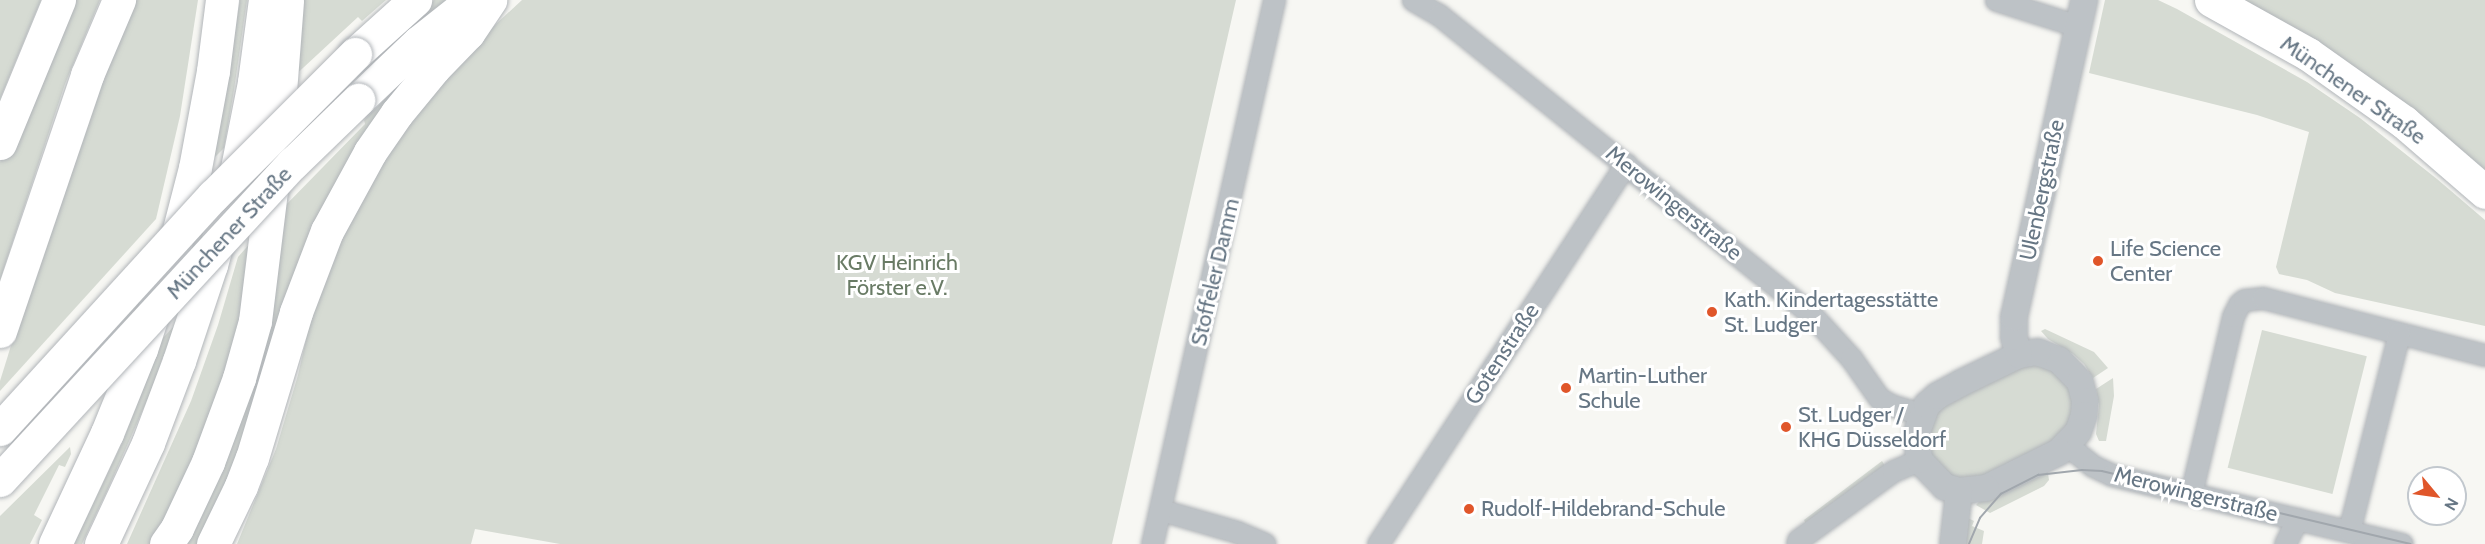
<!DOCTYPE html>
<meta charset="utf-8">
<style>
body{margin:0}
#map{position:relative;width:2485px;height:544px;overflow:hidden;background:#f7f7f3;font-family:Cabin,sans-serif}
div>[style]{position:absolute}
[style*='--x']{left:calc(var(--x)*1px);top:calc(var(--y)*1px);width:calc(var(--w)*1px);rotate:calc(var(--a)*1deg)}
.green>*{inset:0;background:#d6dbd3;transform-origin:0 0}
.roads{filter:drop-shadow(0 0 2px #b1b5b9) drop-shadow(0 0 2px #b1b5b9)}
.minor>*{height:21px;margin:-10.5px;padding:0 10.5px;transform-origin:10.5px;border-radius:10.5px;background:#bdc2c6}
.tertiary>*{height:26px;margin:-13px;padding:0 13px;transform-origin:13px;border-radius:13px;background:#bdc2c6}
.trunk>*{height:33px;margin:-16.5px;padding:0 16.5px;transform-origin:16.5px;border-radius:16.5px;background:#fff}
.motorway>*{height:33px;margin:-16.5px;padding:0 16.5px;transform-origin:16.5px;border-radius:16.5px;background:#fff}
.tram>*{height:1.5px;margin:-0.75px;padding:0 0.75px;transform-origin:0.75px;border-radius:0.75px;background:#a1a7ad}
.bridges{filter:drop-shadow(0 0 2px #b1b5b9) drop-shadow(0 0 2px #b1b5b9)}
.trunk-bridge>*{height:33px;margin:-16.5px;padding:0 16.5px;transform-origin:16.5px;border-radius:16.5px;background:#fff}
.dots>*{width:16px;height:16px;translate:-50% -50%;box-sizing:border-box;border:3px solid #fff;border-radius:50%}
span{translate:-50% -50%;white-space:nowrap;text-align:center;line-height:1.15;-webkit-text-stroke:6px #fff;paint-order:stroke}
.street-label{font-size:22px;color:#667684}
.poi-label{font-size:22px;color:#667684}
.left{translate:0 -50%;text-align:left}
.park-label{font-size:22px;color:#697b65}
.north{position:absolute;left:2407px;top:466px;width:60px;height:60px;box-sizing:border-box;background:#fff;border:2px solid #c2c8ce;border-radius:50%;rotate:119deg;font-size:16px;font-weight:700;line-height:24px;text-align:center;color:#667684}
.north::after{content:'';display:block;margin:auto;width:21px;height:27px;background:#e0562a;clip-path:polygon(50% 0,100% 100%,50% 72%,0 100%)}
</style>
<div id="map">
<div class="green">
<div style="clip-path:polygon(0 0,41px 0,0 99px)"></div>
<div style="clip-path:polygon(66px 0,100px 0,65px 84px,0 280px,0 162px)"></div>
<div style="clip-path:polygon(132px 0,198px 0,180px 116px,156px 219px,0 391px,0 381px,52px 214px)"></div>
<div style="clip-path:polygon(240px 0,247px 0,234px 90px,224px 148px,214px 158px)"></div>
<div style="clip-path:polygon(294px 0,386px 0,362px 21px,358px 17px,290px 80px)"></div>
<div style="clip-path:polygon(434px 0,451px 0,357px 81px,356px 68px)"></div>
<div style="clip-path:polygon(522px 0,1236px 0,1112px 544px,560px 544px,475px 529px,471px 544px,237px 544px,276px 449px,298px 375px,317px 291px,374px 169px,456px 61px)"></div>
<div style="clip-path:polygon(2105px 0,2158px 0,2177px 9px,2307px 82px,2360px 118px,2437px 179px,2485px 220px,2485px 326px,2335px 293px,2307px 280px,2279px 274px,2276px 267px,2309px 132px,2257px 115px,2089px 73px)"></div>
<div style="clip-path:polygon(2241px 0,2485px 0,2485px 172px)"></div>
<div style="clip-path:polygon(410px 75px,198px 544px,176px 544px,281px 210px,365px 124px,364px 120px)"></div>
<div style="clip-path:polygon(261px 231px,229px 378px,153px 544px,127px 544px,191px 401px,218px 325px,238px 257px)"></div>
<div style="clip-path:polygon(174px 326px,149px 396px,107px 491px,82px 544px,74px 544px,122px 443px,163px 338px)"></div>
<div style="clip-path:polygon(2045px 329px,2094px 352px,2108px 368px,2093px 378px,2084px 364px,2073px 354px,2048px 339px,2041px 331px)"></div>
<div style="left:2262px;top:330px;width:108px;height:142px;rotate:14deg"></div>
<div style="clip-path:polygon(2024px 363px,2056px 370px,2069px 383px,2076px 400px,2065px 434px,2046px 450px,1983px 478px,1954px 480px,1931px 461px,1927px 425px,1940px 404px)"></div>
<div style="clip-path:polygon(2113px 378px,2114px 396px,2106px 441px,2099px 441px,2096px 434px,2099px 405px,2096px 389px)"></div>
<div style="clip-path:polygon(70px 447px,71px 454px,65px 467px,59px 465px,34px 515px,42px 520px,30px 544px,0 544px,0 516px)"></div>
<div style="clip-path:polygon(1882px 461px,1887px 469px,1806px 524px,1804px 520px)"></div>
<div style="clip-path:polygon(2047px 467px,2049px 480px,2044px 486px,1990px 513px,1976px 505px,1984px 497px)"></div>
<div style="clip-path:polygon(1968px 518px,1974px 521px,1972px 526px,1984px 531px,1982px 544px,1962px 544px)"></div>
</div>
<div class="roads">
<div class="minor">
<div style="--x:1413;--y:0;--w:30;--a:30"></div>
<div style="--x:1439;--y:15;--w:476;--a:38.8"></div>
<div style="--x:1810;--y:313;--w:61;--a:47.7"></div>
<div style="--x:1851;--y:358;--w:49;--a:55"></div>
<div style="--x:1879;--y:398;--w:14;--a:30"></div>
<div style="--x:1891;--y:405;--w:31;--a:17"></div>
<div style="--x:1996;--y:0;--w:86;--a:17.6"></div>
<div style="--x:2067;--y:445;--w:33;--a:39"></div>
<div style="--x:2093;--y:466;--w:21;--a:25"></div>
<div style="--x:2112;--y:475;--w:298;--a:13.4"></div>
<div style="--x:2191;--y:494;--w:183;--a:-76.7"></div>
<div style="--x:2233;--y:316;--w:13;--a:-63"></div>
<div style="--x:2239;--y:304;--w:6;--a:-39"></div>
<div style="--x:2244;--y:300;--w:19;--a:-6"></div>
<div style="--x:2263;--y:298;--w:229;--a:14.4"></div>
<div style="--x:1161;--y:510;--w:79;--a:16.1"></div>
<div style="--x:1237;--y:532;--w:30;--a:23"></div>
<div style="--x:2349;--y:531;--w:204;--a:-75.8"></div>
<div style="--x:1152;--y:544;--w:558;--a:-77.36"></div>
<div style="--x:1378;--y:544;--w:454;--a:-56.9"></div>
<div style="--x:1797;--y:544;--w:4;--a:-76"></div>
<div style="--x:1798;--y:540;--w:117;--a:-36"></div>
<div style="--x:1893;--y:471;--w:28;--a:-23"></div>
<div style="--x:2285;--y:544;--w:28;--a:-64"></div>
</div>
<div class="tertiary">
<div style="--x:2038;--y:352;--w:22;--a:21"></div>
<div style="--x:2059;--y:360;--w:30;--a:46"></div>
<div style="--x:2080;--y:382;--w:20;--a:75"></div>
<div style="--x:2085;--y:401;--w:14;--a:94"></div>
<div style="--x:2084;--y:415;--w:18;--a:109"></div>
<div style="--x:2078;--y:432;--w:28;--a:134"></div>
<div style="--x:2059;--y:452;--w:81;--a:153.7"></div>
<div style="--x:1986;--y:488;--w:27;--a:174"></div>
<div style="--x:1959;--y:491;--w:15;--a:-164"></div>
<div style="--x:1945;--y:487;--w:37;--a:-134"></div>
<div style="--x:1919;--y:460;--w:28;--a:-94"></div>
<div style="--x:1917;--y:432;--w:29;--a:-70"></div>
<div style="--x:1927;--y:405;--w:13;--a:-42"></div>
<div style="--x:1937;--y:396;--w:27;--a:-28"></div>
<div style="--x:1961;--y:383;--w:64;--a:-25.8"></div>
<div style="--x:2019;--y:355;--w:19;--a:-9"></div>
<div style="--x:2019;--y:355;--w:19;--a:-106"></div>
<div style="--x:2014;--y:337;--w:20;--a:-90"></div>
<div style="--x:2014;--y:317;--w:325;--a:-77.5"></div>
<div style="--x:1953;--y:544;--w:53;--a:-83.5"></div>
</div>
<div class="trunk">
<div style="--x:2211;--y:0;--w:111;--a:29.1"></div>
<div style="--x:2308;--y:54;--w:118;--a:35.3"></div>
<div style="--x:2404;--y:122;--w:107;--a:40.8"></div>
<div style="--x:355;--y:54;--w:81;--a:-42"></div>
<div style="--x:358;--y:100;--w:84;--a:-43.6"></div>
<div style="--x:419;--y:42;--w:68;--a:-38.4"></div>
<div style="--x:0;--y:331;--w:270;--a:-71.2"></div>
<div style="--x:87;--y:75;--w:82;--a:-66.9"></div>
<div style="--x:213;--y:544;--w:64;--a:-64.2"></div>
<div style="--x:241;--y:486;--w:30;--a:-69"></div>
<div style="--x:252;--y:458;--w:152;--a:-73.2"></div>
<div style="--x:296;--y:312;--w:87;--a:-69.1"></div>
<div style="--x:327;--y:231;--w:90;--a:-61.4"></div>
<div style="--x:370;--y:152;--w:47;--a:-55.3"></div>
<div style="--x:397;--y:113;--w:58;--a:-50.6"></div>
<div style="--x:434;--y:68;--w:49;--a:-45.8"></div>
<div style="--x:468;--y:33;--w:40;--a:-56"></div>
</div>
<div class="motorway">
<div style="--x:0;--y:143;--w:155;--a:-67.6"></div>
<div style="--x:55;--y:544;--w:123;--a:-64.9"></div>
<div style="--x:107;--y:433;--w:91;--a:-68"></div>
<div style="--x:141;--y:349;--w:105;--a:-71.7"></div>
<div style="--x:174;--y:249;--w:84;--a:-75.5"></div>
<div style="--x:195;--y:168;--w:99;--a:-79.5"></div>
<div style="--x:213;--y:71;--w:72;--a:-82.8"></div>
<div style="--x:101;--y:544;--w:111;--a:-65"></div>
<div style="--x:148;--y:443;--w:88;--a:-69.3"></div>
<div style="--x:179;--y:361;--w:101;--a:-71.6"></div>
<div style="--x:211;--y:265;--w:100;--a:-75"></div>
<div style="--x:237;--y:168;--w:88;--a:-78.8"></div>
<div style="--x:254;--y:82;--w:83;--a:-82.4"></div>
<div style="--x:166;--y:544;--w:19;--a:-55"></div>
<div style="--x:177;--y:528;--w:73;--a:-64.8"></div>
<div style="--x:208;--y:462;--w:90;--a:-69.7"></div>
<div style="--x:239;--y:378;--w:59;--a:-74.3"></div>
<div style="--x:255;--y:321;--w:165;--a:-83"></div>
<div style="--x:275;--y:157;--w:157;--a:-85.6"></div>
</div>
</div>
<div class="tram">
<div style="--x:1969;--y:544;--w:28;--a:-67"></div>
<div style="--x:1980;--y:518;--w:32;--a:-49"></div>
<div style="--x:2001;--y:494;--w:42;--a:-27.2"></div>
<div style="--x:2038;--y:475;--w:44;--a:-6.5"></div>
<div style="--x:2082;--y:470;--w:20;--a:3"></div>
<div style="--x:2102;--y:471;--w:317;--a:13.3"></div>
</div>
<div class="bridges">
<div class="trunk-bridge">
<div style="--x:0;--y:429;--w:316;--a:-47.6"></div>
<div style="--x:213;--y:196;--w:201;--a:-45"></div>
<div style="--x:0;--y:480;--w:432;--a:-47.3"></div>
<div style="--x:293;--y:163;--w:91;--a:-44.1"></div>
</div>
</div>
<div class="dots">
<div style="left:2098px;top:261px;background:#e0562a"></div>
<div style="left:1712px;top:312px;background:#e0562a"></div>
<div style="left:1566px;top:388px;background:#e0562a"></div>
<div style="left:1786px;top:427px;background:#e0562a"></div>
<div style="left:1469px;top:509px;background:#e0562a"></div>
</div>
<div class="street-label">
<span style="left:2353px;top:90px;rotate:35deg">Münchener Straße</span>
<span style="left:2042px;top:190px;rotate:-78deg">Ulenbergstraße</span>
<span style="left:1674px;top:203px;rotate:39deg">Merowingerstraße</span>
<span style="left:229px;top:233px;rotate:-47deg">Münchener Straße</span>
<span style="left:1215px;top:272px;rotate:-77deg">Stoffeler Damm</span>
<span style="left:1502px;top:354px;rotate:-57deg">Gotenstraße</span>
<span style="left:2196px;top:494px;rotate:14deg">Merowingerstraße</span>
</div>
<div class="poi-label">
<span class="left" style="left:2110px;top:261px">Life Science<br>Center</span>
<span class="left" style="left:1724px;top:312px">Kath. Kindertagesstätte<br>St. Ludger</span>
<span class="left" style="left:1578px;top:388px">Martin-Luther<br>Schule</span>
<span class="left" style="left:1798px;top:427px">St. Ludger /<br>KHG Düsseldorf</span>
<span class="left" style="left:1481px;top:509px">Rudolf-Hildebrand-Schule</span>
</div>
<div class="park-label">
<span style="left:897px;top:275px">KGV Heinrich<br>Förster e.V.</span>
</div>
<div class="north">N</div>
</div>
